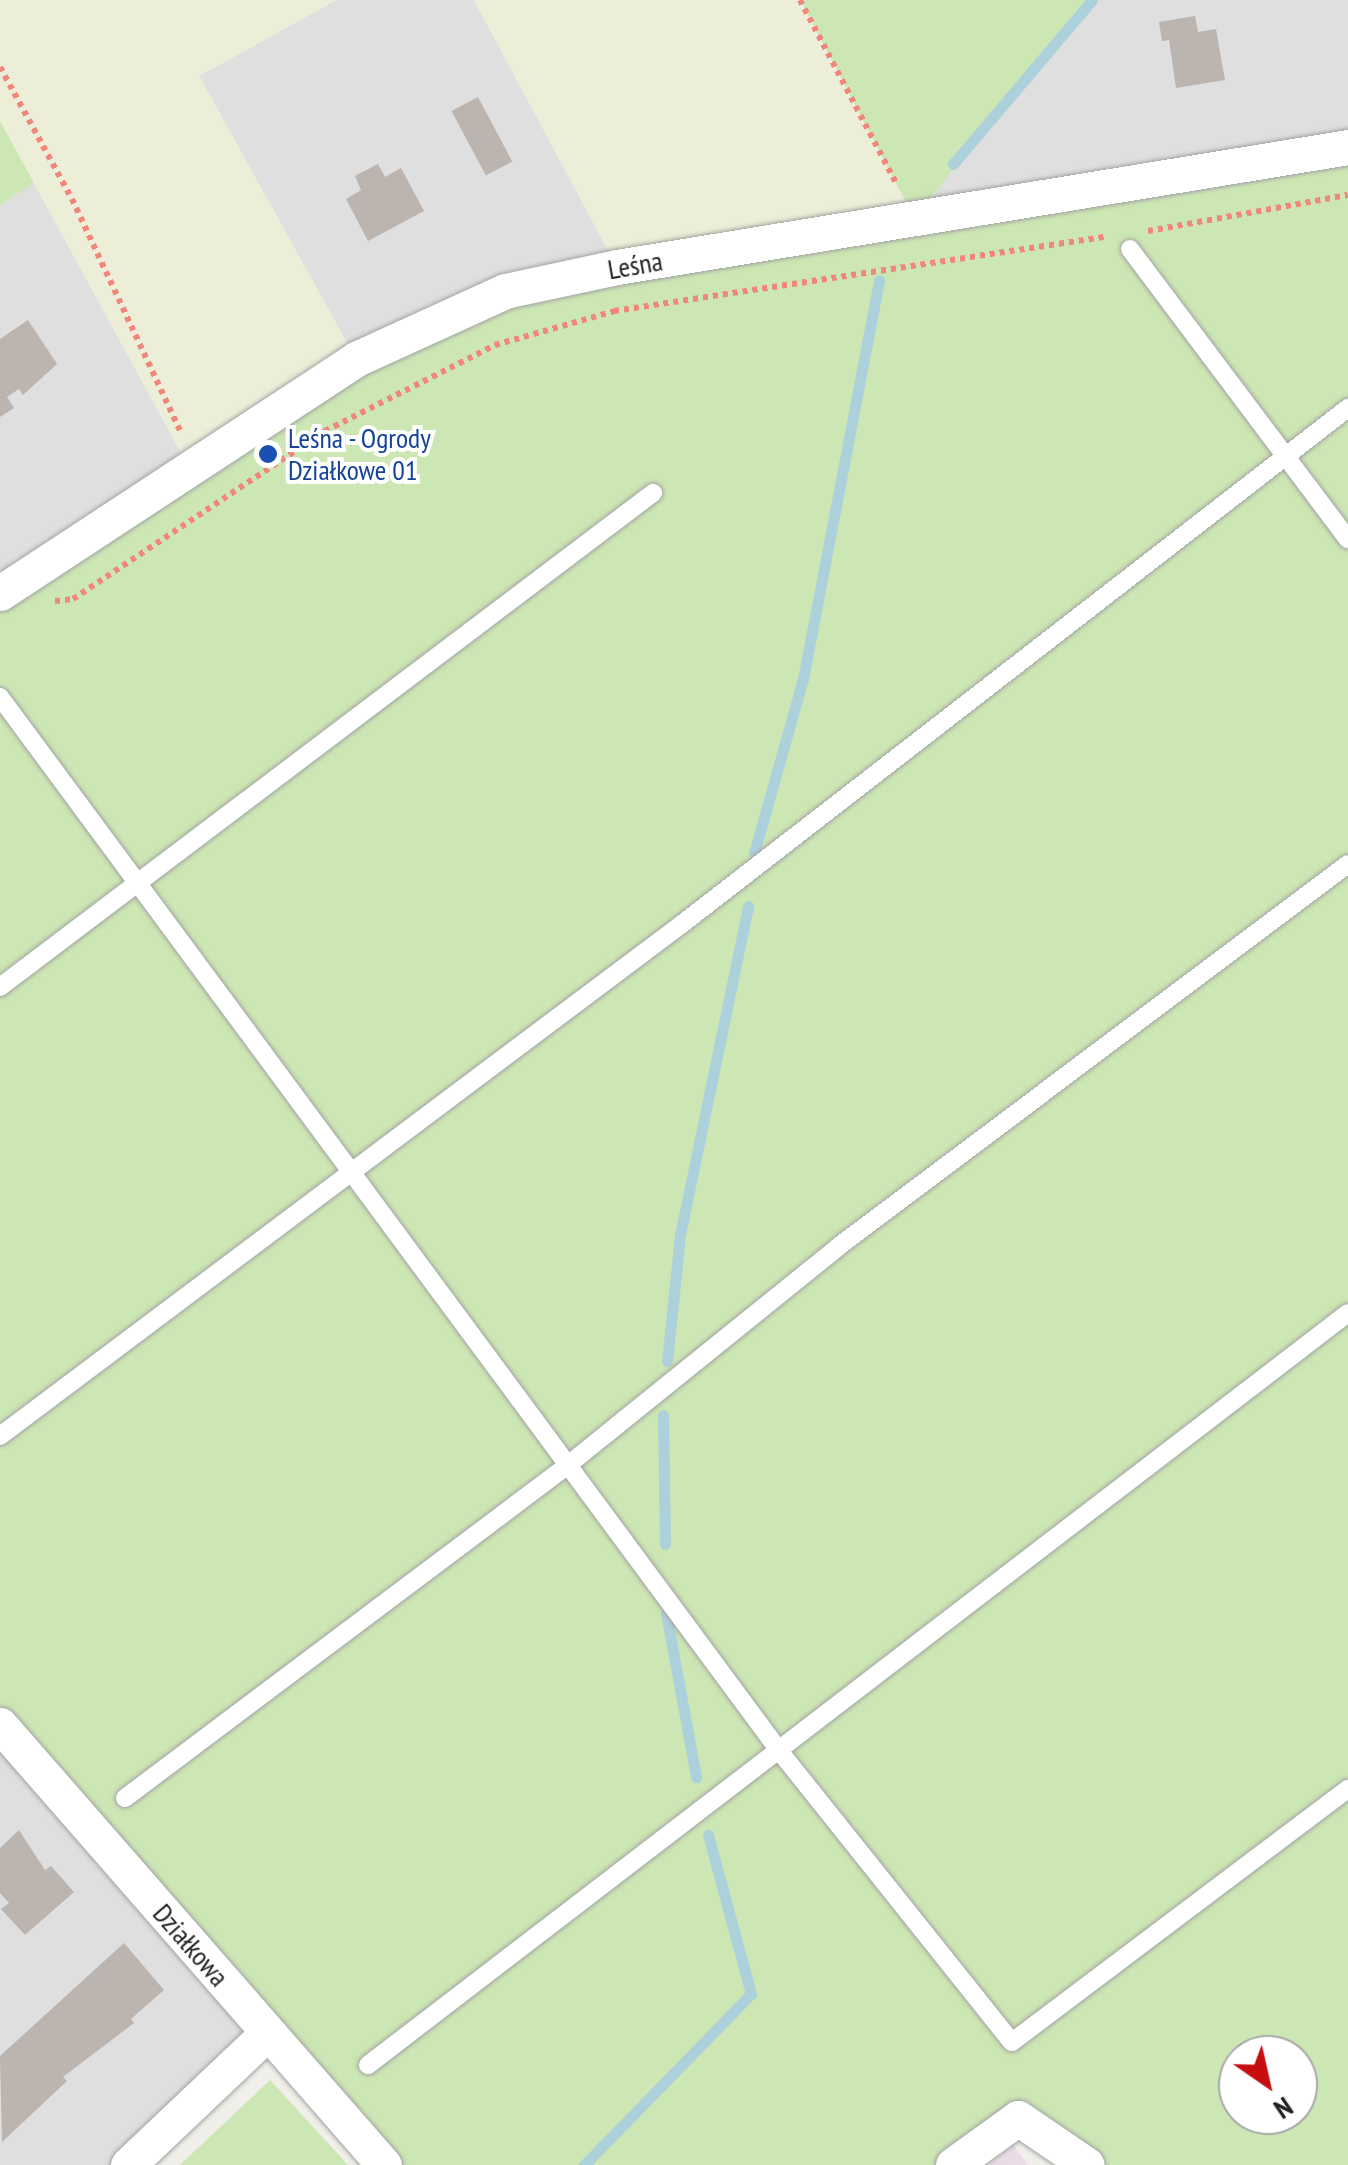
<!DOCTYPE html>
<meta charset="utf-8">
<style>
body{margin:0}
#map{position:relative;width:1348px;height:2165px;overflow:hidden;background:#f1efe9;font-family:"PT Sans Narrow",sans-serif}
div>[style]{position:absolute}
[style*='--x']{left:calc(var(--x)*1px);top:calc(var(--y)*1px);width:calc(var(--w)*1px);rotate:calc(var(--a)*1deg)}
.residential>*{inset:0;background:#e0dfdf}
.industrial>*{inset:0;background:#eadce7}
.farmland>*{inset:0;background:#edeed7}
.grass>*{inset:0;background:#cde7b4}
.stream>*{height:11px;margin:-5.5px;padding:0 5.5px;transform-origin:5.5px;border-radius:5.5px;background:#add1db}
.building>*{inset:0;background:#bbb4af;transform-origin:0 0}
.path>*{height:6px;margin-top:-3px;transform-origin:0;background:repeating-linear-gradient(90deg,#f1867b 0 5px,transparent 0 10px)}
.roads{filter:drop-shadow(0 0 2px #a3a3a3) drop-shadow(0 0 2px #a3a3a3)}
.lane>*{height:18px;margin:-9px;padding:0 9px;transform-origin:9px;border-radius:9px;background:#fff}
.street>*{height:35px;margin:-17.5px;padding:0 17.5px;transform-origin:17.5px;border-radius:17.5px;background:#fff}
.dots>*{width:28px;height:28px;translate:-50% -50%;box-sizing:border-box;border:5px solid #fff;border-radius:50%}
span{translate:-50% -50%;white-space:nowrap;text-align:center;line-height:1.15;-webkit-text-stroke:8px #fff;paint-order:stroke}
.street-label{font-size:28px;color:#222}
.transit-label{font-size:28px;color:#164399}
.left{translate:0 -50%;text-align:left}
.north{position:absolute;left:1218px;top:2035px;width:100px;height:100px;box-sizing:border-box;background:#fff;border:2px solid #a7a7a7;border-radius:50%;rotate:146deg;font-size:28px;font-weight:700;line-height:40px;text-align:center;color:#222}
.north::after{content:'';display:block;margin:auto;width:35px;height:45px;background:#c60e10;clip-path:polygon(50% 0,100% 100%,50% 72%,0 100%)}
</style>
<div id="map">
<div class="residential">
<div style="clip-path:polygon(336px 0,474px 0,617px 267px,356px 359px,199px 76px)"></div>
<div style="clip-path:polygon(1094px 0,1348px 0,1348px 147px,914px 218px)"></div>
<div style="clip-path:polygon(0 121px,190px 469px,0 593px)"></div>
<div style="clip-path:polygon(0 1725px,267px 2033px,128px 2165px,0 2165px)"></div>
</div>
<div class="industrial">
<div style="clip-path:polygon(1013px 2145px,1028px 2165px,989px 2165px)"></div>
</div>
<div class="farmland">
<div style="clip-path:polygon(0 0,336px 0,199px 76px,356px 359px,190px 469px,0 121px)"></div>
<div style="clip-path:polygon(474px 0,797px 0,914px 218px,617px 267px)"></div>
</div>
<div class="grass">
<div style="clip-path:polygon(evenodd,800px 0,1092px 0,915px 217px,1348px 147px,1348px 2165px,1087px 2165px,1018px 2118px,953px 2165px,384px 2165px,0 1725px,0 593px,431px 320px,914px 218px,800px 0,1238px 2055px,1298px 2055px,1298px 2115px,1238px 2115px,1238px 2055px)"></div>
<div style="clip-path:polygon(0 121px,34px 183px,0 205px)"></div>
<div style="clip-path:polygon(270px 2080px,348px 2165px,180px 2165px)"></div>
</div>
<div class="stream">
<div style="--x:953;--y:164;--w:215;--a:-49.7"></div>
<div style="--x:754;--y:853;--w:181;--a:-74.3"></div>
<div style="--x:803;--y:679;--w:406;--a:-79.2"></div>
<div style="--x:667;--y:1361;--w:127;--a:-84.1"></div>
<div style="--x:680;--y:1235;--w:336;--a:-78.3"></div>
<div style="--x:663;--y:1415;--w:129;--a:89.1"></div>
<div style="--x:666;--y:1613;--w:167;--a:79.6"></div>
<div style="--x:584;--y:2165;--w:239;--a:-45.7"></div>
<div style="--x:751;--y:1994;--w:165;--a:-105.1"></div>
</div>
<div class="building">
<div style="clip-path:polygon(1195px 16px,1198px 32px,1216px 29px,1225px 80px,1176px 88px,1169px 40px,1162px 41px,1159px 22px)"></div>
<div style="left:478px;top:97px;width:73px;height:30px;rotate:62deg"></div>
<div style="clip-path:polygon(378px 164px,385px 177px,401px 168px,424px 211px,368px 241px,346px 199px,361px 190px,355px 176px)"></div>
<div style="clip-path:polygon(28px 320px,57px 364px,23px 395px,19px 389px,7px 397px,14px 408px,0 417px,0 339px)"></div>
<div style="clip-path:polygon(19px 1830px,45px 1870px,51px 1866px,74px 1892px,25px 1935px,1px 1909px,9px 1903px,0 1893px,0 1848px)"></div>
<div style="clip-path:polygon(124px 1943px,164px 1990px,131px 2019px,134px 2023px,63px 2077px,67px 2081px,2px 2142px,0 2056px)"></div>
</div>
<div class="path">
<div style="--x:800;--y:0;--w:209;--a:62.3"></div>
<div style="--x:0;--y:67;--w:150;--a:61.4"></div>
<div style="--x:72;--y:199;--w:258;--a:65"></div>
<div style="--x:1148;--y:231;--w:203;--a:-10.2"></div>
<div style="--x:55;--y:601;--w:18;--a:-6"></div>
<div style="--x:73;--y:599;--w:303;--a:-33.7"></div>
<div style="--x:325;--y:431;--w:191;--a:-26.8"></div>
<div style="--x:495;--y:345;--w:124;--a:-15.9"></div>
<div style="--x:614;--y:311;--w:497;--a:-8.6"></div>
</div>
<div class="roads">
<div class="lane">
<div style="--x:1130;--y:249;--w:363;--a:53.1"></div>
<div style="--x:0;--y:697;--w:1307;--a:53.52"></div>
<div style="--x:777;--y:1748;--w:376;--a:51.4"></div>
<div style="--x:1012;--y:2042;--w:421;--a:-37"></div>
<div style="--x:0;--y:987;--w:819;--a:-37.11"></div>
<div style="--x:0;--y:1436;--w:853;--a:-36.9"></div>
<div style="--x:682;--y:924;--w:843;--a:-37.77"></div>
<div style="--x:125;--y:1798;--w:554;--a:-36.93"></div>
<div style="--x:568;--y:1465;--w:348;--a:-38.9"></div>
<div style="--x:839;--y:1246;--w:636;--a:-36.89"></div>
<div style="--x:368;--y:2065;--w:1235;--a:-37.5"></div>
</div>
<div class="street">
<div style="--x:0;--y:593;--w:426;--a:-33.3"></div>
<div style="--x:356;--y:359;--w:164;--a:-24.5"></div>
<div style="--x:505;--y:291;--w:115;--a:-12.1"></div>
<div style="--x:617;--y:267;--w:741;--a:-9.32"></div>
<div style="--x:0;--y:1725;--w:584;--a:48.89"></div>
<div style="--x:128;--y:2165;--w:192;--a:-43.5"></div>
<div style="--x:953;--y:2165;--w:80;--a:-35.9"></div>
<div style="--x:1018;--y:2118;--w:83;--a:34.3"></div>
</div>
</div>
<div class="dots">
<div style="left:268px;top:454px;background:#1a4fb4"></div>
</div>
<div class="street-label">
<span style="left:635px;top:265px;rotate:-10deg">Leśna</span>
<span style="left:191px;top:1945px;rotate:49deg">Działkowa</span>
</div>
<div class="transit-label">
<span class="left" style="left:288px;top:454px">Leśna - Ogrody<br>Działkowe 01</span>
</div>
<div class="north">N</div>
</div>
